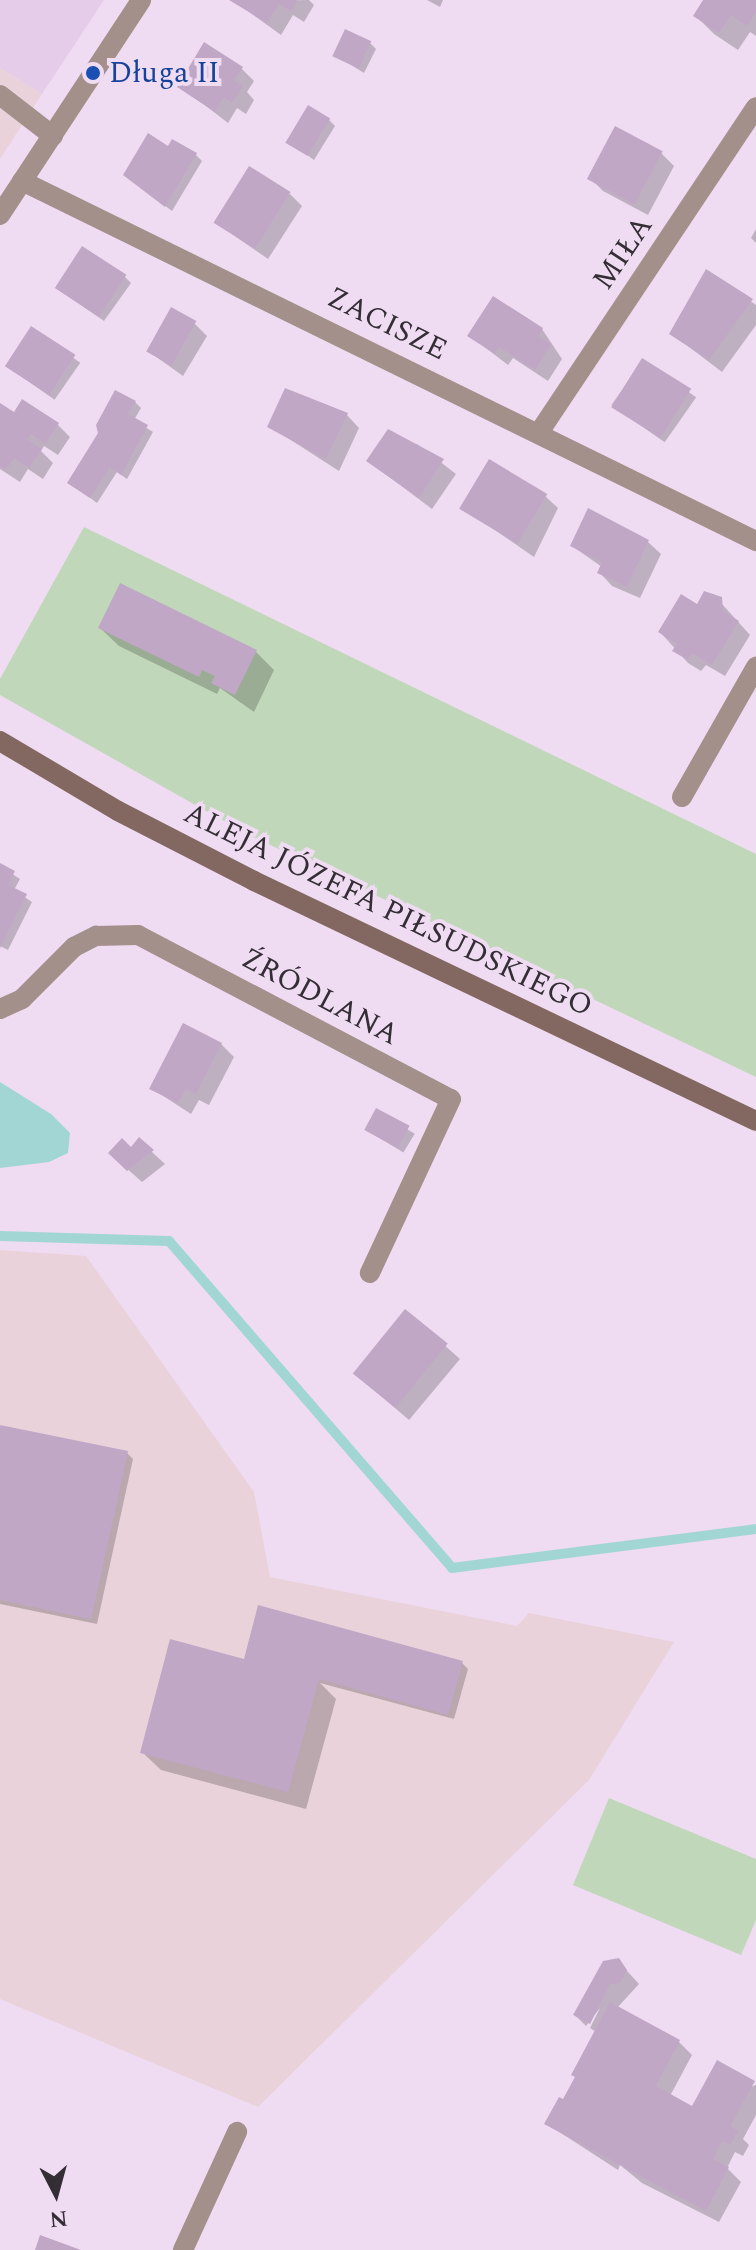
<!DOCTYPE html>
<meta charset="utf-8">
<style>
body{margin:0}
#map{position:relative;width:756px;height:2250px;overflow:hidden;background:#efdcf2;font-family:Spectral,serif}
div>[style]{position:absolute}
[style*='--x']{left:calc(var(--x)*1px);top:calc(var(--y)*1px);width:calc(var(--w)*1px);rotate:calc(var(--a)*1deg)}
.commercial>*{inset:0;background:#ead2db}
.built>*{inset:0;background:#e5cce8}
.green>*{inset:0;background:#c1d7ba}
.water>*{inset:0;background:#a2d6d5}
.shadow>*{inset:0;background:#0003;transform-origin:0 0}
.stream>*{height:10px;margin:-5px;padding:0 5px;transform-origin:5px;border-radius:5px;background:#a2d6d5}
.building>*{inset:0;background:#c1a7c6;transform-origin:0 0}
.service>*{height:20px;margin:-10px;padding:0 10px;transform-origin:10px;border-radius:10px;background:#a3908b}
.minor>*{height:20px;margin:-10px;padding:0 10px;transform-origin:10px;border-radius:10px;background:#a3908b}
.secondary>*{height:20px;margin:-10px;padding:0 10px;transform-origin:10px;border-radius:10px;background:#836861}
.dots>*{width:22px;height:22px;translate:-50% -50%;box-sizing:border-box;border:4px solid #efdcf2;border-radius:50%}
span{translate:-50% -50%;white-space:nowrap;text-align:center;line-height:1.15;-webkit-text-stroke:8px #efdcf2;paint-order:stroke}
.transit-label{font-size:30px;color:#164399}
.left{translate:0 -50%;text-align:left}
.street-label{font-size:30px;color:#352d36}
.north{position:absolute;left:16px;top:2154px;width:80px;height:80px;-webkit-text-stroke:6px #efdcf2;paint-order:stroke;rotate:174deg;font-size:22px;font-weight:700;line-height:32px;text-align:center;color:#352d36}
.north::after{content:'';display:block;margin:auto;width:28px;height:36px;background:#352d36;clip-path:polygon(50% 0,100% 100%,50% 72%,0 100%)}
</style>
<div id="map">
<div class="commercial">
<div style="clip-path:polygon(0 68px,42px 94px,0 159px)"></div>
<div style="clip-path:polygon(0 1250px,86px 1256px,254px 1492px,270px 1577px,517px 1626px,529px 1613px,674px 1642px,589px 1780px,258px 2107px,0 1999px)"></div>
</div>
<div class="built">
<div style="clip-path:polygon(0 0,104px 0,42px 94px,0 68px)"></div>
</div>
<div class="green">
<div style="clip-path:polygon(84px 527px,756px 854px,756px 1077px,247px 834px,0 695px,0 679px)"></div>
<div style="clip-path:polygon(609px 1798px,756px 1859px,756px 1920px,741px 1955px,573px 1885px)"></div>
</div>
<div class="water">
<div style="clip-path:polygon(0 1082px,51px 1114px,70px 1133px,68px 1153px,49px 1162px,0 1168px)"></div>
</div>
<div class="shadow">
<div style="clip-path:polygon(309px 0,314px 5px,304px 22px,293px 15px,281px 35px,234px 1px)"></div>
<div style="clip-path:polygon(427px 0,443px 0,440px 7px)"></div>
<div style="clip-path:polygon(704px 0,756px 0,756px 36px,750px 32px,738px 50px,714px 34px,695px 15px)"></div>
<div style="clip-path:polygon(370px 43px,376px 49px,364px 73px,335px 55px)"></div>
<div style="clip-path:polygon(241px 68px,254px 81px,247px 92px,254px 100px,246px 114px,237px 108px,228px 123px,180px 86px)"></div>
<div style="clip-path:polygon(329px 120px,335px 126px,314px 160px,288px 141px)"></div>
<div style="clip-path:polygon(661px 153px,674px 166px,648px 215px,603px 191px,590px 178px)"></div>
<div style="clip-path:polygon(196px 155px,202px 161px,172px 211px,132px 181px)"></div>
<div style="clip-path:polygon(290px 194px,302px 206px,268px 259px,216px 223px)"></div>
<div style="clip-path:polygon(756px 229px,756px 243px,751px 238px)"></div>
<div style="clip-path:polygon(707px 271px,756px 305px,756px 325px,722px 372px,672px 334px)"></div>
<div style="clip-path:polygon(125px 277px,131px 283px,104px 321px,63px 293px)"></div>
<div style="clip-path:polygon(194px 323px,207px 336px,183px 376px,148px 351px)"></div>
<div style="left:32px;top:329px;width:59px;height:45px;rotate:35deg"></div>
<div style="clip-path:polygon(542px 329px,562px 359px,548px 381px,513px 358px,508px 365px,470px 336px)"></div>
<div style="left:643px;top:360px;width:65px;height:55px;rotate:35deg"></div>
<div style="clip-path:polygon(135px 402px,141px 408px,134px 420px,153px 432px,127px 479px,117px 472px,97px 503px,70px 483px)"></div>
<div style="clip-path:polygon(0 405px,14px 415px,57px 424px,70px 437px,58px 455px,44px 446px,41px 451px,53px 463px,43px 479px,28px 469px,20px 482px,0 469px)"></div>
<div style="clip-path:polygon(347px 415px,359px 428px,339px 471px,269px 426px)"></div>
<div style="clip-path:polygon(417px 444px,456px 474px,432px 509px,368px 461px)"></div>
<div style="clip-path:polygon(545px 496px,558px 508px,534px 557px,466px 510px)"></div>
<div style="clip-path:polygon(648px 542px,661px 554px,640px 598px,612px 586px,600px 573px,602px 567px,572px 546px)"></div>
<div style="clip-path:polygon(713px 594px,750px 635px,725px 676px,706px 665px,701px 671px,688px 663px,660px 632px)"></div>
<div style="clip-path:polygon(100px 628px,255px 651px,274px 670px,254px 712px,220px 688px,217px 694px,119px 646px)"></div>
<div style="clip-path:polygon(0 866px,20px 879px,14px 890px,32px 902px,8px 950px,0 946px)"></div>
<div style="clip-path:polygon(221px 1044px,234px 1057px,209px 1105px,199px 1100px,191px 1114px,151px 1088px)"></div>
<div style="left:377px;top:1111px;width:44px;height:22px;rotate:31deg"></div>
<div style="clip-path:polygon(139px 1140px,165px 1164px,142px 1182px,124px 1166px)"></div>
<div style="clip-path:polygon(406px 1311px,460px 1359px,409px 1420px,368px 1385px)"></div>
<div style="clip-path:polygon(0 1427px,127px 1453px,133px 1459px,97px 1624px,0 1604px)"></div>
<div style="clip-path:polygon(245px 1661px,462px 1663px,468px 1669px,454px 1719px,320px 1683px,336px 1699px,306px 1809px,161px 1770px,142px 1752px)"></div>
<div style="clip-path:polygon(618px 1961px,639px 1984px,617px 2008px,679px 2042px,692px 2055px,670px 2096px,693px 2108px,756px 2085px,756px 2115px,743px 2139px,749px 2145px,743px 2156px,735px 2152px,727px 2168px,741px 2182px,719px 2222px,642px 2183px,620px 2165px,618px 2170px,547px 2124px,564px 2102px,596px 2032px,590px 2028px,600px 2008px,586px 2026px,575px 2015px)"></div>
</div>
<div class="stream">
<div style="--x:0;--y:1236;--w:169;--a:1.7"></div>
<div style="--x:169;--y:1241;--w:432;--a:49.1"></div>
<div style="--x:452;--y:1568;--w:306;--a:-7.3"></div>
</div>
<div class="building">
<div style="clip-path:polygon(229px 0,297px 0,291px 11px,279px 4px,267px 23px)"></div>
<div style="clip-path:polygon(703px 0,756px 0,756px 12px,747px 26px,731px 15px,719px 33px,693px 16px)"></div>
<div style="left:345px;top:29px;width:29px;height:30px;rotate:25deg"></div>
<div style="clip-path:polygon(204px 42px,243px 67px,234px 80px,243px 86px,232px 103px,224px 97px,215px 112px,177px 87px)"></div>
<div style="left:308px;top:105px;width:26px;height:44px;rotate:31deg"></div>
<div style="left:615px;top:126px;width:54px;height:60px;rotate:28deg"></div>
<div style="clip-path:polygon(148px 133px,168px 146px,172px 139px,197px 153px,165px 207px,123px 175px)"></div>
<div style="left:249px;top:166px;width:49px;height:67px;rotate:32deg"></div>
<div style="left:82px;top:246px;width:53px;height:50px;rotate:33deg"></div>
<div style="clip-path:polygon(706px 269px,753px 299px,709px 360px,669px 334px)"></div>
<div style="clip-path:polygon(493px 296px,543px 328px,538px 336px,551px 344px,535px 370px,499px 347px,495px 354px,467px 336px)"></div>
<div style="left:171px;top:307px;width:29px;height:51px;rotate:29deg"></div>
<div style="left:31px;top:326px;width:53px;height:48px;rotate:33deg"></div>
<div style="left:642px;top:358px;width:58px;height:58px;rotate:32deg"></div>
<div style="clip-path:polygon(285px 388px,348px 413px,326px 459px,267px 427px)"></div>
<div style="clip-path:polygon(115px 390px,136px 401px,128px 414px,148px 425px,121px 475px,110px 467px,90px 498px,67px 483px,98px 433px,96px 425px)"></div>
<div style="clip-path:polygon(22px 399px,59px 423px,45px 444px,31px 434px,27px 439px,42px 449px,29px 468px,14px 458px,6px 470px,0 466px,0 403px,14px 412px)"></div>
<div style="clip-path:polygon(388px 429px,444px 459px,419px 498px,366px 461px)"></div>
<div style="left:489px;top:459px;width:68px;height:58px;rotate:31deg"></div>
<div style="clip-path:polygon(588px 508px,649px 540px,627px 587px,597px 573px,602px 562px,570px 546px)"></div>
<div style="clip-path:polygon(120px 583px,257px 650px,235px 695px,211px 683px,215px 676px,202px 670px,199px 677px,98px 628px)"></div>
<div style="clip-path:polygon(704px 591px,722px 597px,723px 611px,739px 621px,712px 665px,692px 653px,688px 660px,672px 651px,677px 644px,658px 632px,681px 594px,697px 604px)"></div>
<div style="clip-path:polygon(0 863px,15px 871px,8px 885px,27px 894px,0 948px)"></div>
<div style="clip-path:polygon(183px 1023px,222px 1043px,196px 1094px,186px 1089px,178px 1103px,149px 1089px)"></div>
<div style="left:376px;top:1108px;width:38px;height:25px;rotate:28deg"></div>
<div style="clip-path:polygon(139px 1137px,154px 1150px,127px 1171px,108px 1153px,122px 1138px,131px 1147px)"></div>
<div style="left:405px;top:1309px;width:55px;height:83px;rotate:39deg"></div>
<div style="clip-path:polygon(0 1425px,128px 1451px,91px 1619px,0 1600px)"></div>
<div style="clip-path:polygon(258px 1605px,463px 1661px,448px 1715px,319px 1679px,288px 1792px,140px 1753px,170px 1639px,244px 1659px)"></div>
<div style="clip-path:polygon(619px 1958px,627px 1970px,620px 1983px,610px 1984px,590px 2024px,573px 2015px,603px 1961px)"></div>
<div style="clip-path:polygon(610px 2002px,680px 2040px,656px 2086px,692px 2106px,717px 2060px,755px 2081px,730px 2126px,738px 2131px,730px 2145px,722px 2141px,713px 2159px,729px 2167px,706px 2211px,544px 2124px,559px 2097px,563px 2099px,575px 2077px,571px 2075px)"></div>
<div style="clip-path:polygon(40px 2235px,81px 2250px,35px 2250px)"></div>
</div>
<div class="service">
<div style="--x:0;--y:95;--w:67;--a:37.7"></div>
</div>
<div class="minor">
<div style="--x:22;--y:181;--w:818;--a:26.13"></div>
<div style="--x:0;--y:215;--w:257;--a:-56.7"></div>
<div style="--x:540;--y:431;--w:389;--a:-56.3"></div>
<div style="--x:682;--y:797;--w:150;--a:-60.4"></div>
<div style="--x:0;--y:1009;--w:24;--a:-24"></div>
<div style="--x:22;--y:999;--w:74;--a:-45"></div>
<div style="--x:74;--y:947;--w:25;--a:-27"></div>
<div style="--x:96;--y:936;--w:42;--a:-1.4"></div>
<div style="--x:138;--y:935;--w:353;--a:27.7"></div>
<div style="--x:451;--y:1099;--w:192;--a:115"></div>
<div style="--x:183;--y:2250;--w:130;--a:-65.4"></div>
</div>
<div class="secondary">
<div style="--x:0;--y:741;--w:137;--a:30.7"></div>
<div style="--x:118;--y:811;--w:153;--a:27.2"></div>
<div style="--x:254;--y:881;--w:556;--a:25.55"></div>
</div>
<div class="dots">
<div style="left:93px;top:73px;background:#1a4fb4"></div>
</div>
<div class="transit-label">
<span class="left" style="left:109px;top:73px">Długa II</span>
</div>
<div class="street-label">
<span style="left:623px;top:253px;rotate:-56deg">MIŁA</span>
<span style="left:387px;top:324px;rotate:26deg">ZACISZE</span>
<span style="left:388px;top:910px;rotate:26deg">ALEJA JÓZEFA PIŁSUDSKIEGO</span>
<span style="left:320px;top:997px;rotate:28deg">ŹRÓDLANA</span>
</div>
<div class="north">N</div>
</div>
